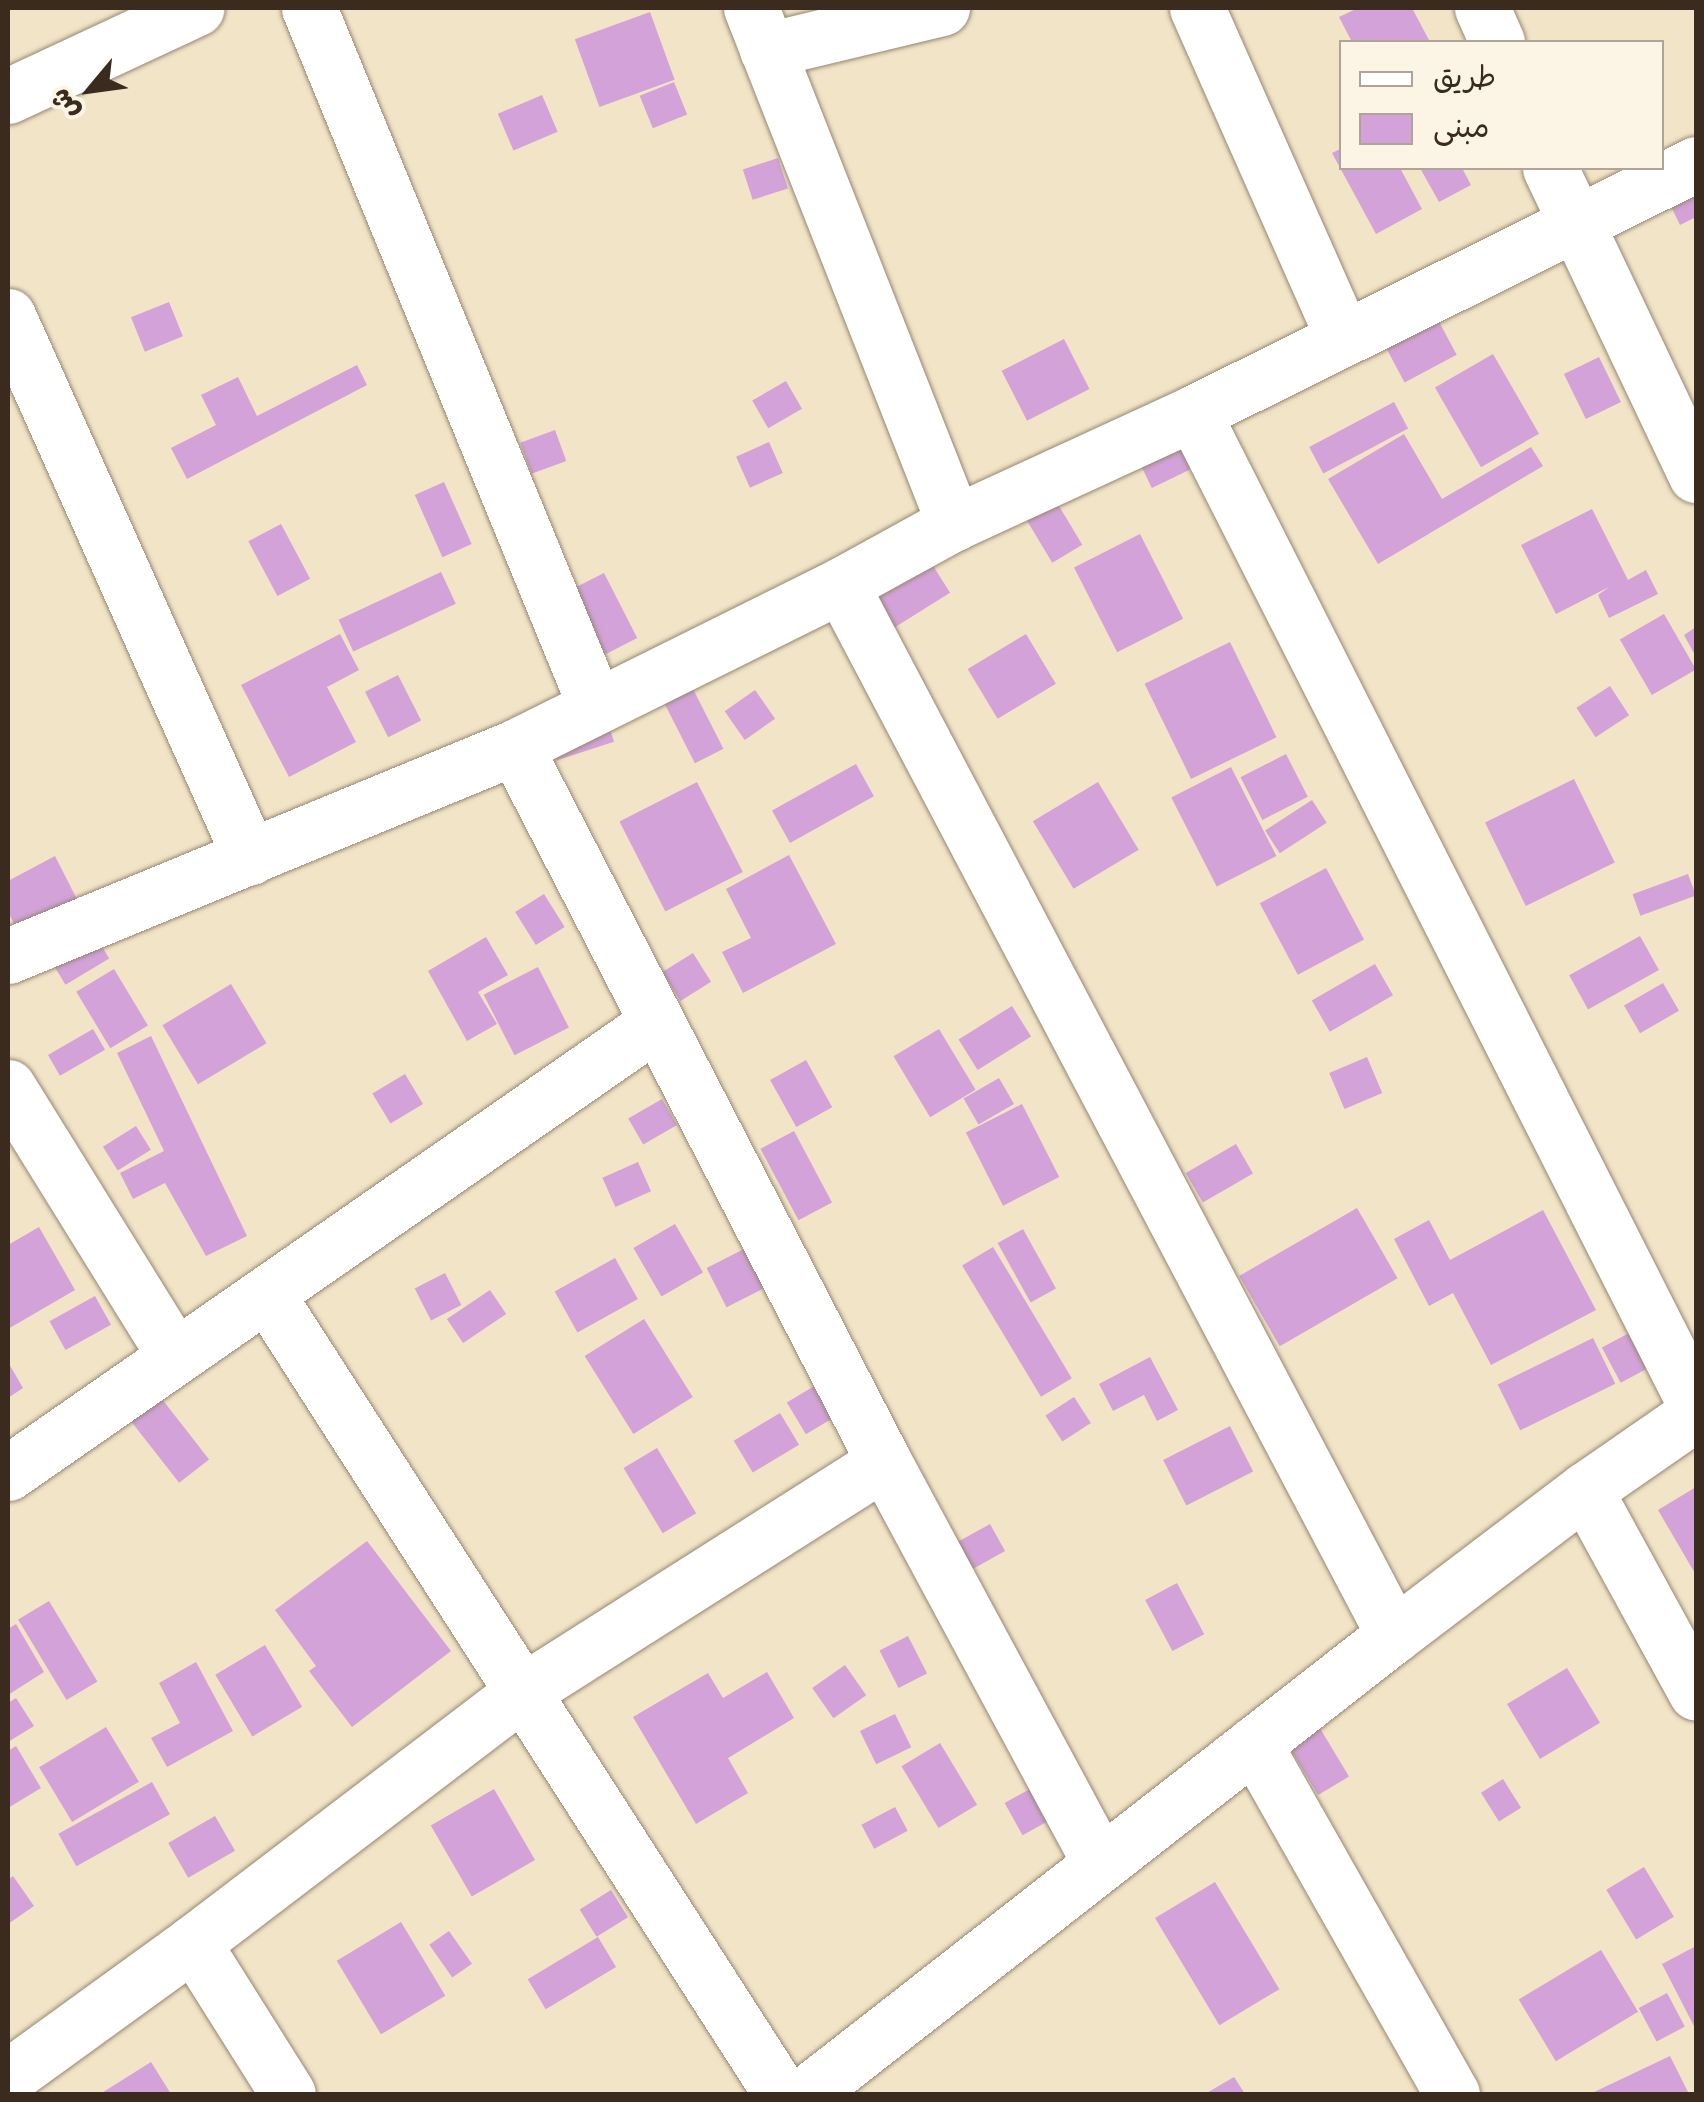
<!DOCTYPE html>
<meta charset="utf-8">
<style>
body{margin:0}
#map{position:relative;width:1704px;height:2102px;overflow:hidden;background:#f2e4c7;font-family:Itim,"Playpen Sans Arabic",sans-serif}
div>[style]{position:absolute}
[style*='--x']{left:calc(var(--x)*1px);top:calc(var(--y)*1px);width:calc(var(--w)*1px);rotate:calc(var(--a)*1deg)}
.building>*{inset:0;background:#d3a2d9;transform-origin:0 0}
.roads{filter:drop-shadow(0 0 2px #968772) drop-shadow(0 0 2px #968772)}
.minor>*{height:55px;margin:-27.5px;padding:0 27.5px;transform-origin:27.5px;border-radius:27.5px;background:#fff}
span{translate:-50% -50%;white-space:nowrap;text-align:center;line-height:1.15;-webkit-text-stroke:10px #fcf5e5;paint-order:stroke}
.frame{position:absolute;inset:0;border:10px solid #3b2a1e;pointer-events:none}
.legend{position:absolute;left:1339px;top:40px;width:325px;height:130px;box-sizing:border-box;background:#fcf5e5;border:2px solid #afa495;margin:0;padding:12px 18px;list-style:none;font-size:30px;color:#3b2a1e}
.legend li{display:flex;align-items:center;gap:20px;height:50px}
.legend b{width:50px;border:2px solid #afa495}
.north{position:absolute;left:40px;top:40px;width:100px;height:100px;-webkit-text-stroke:8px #fcf5e5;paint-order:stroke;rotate:241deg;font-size:28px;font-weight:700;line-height:40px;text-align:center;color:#3b2a1e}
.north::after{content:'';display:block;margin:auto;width:35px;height:45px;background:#3b2a1e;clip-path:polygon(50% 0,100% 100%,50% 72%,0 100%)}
</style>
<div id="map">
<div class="building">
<div style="clip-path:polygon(1358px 8px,1412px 8px,1430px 42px,1352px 42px,1339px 17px)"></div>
<div style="left:650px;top:12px;width:72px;height:80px;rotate:70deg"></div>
<div style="left:674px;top:82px;width:35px;height:37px;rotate:68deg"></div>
<div style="left:542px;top:95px;width:40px;height:48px;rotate:67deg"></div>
<div style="clip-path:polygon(1342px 148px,1342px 168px,1400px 168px,1422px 209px,1376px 234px,1332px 153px)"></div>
<div style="left:778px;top:158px;width:32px;height:37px;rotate:72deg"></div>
<div style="clip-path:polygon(1420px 168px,1462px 168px,1471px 185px,1439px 202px)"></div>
<div style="clip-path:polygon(1696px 174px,1696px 217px,1680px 225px,1663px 190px)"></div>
<div style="left:1428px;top:301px;width:61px;height:59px;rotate:62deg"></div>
<div style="left:169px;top:302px;width:37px;height:41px;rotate:68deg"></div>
<div style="left:1064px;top:339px;width:56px;height:70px;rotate:63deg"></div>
<div style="left:1493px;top:354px;width:92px;height:67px;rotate:60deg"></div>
<div style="left:1599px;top:357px;width:50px;height:39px;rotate:64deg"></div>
<div style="clip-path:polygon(357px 365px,367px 385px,187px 479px,171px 448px,216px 425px,201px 395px,238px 377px,257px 416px)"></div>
<div style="left:786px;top:381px;width:32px;height:39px;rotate:60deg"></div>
<div style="left:1394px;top:402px;width:30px;height:96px;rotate:62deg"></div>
<div style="left:1170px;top:418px;width:55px;height:47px;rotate:64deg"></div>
<div style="left:555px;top:430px;width:33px;height:37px;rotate:70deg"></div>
<div style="clip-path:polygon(1404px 434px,1442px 499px,1531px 447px,1543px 466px,1378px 564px,1328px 479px)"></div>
<div style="left:769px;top:442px;width:34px;height:36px;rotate:66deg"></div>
<div style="left:444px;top:482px;width:68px;height:32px;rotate:66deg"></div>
<div style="left:1056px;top:501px;width:51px;height:35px;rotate:59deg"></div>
<div style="clip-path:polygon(1592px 509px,1628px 580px,1646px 570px,1658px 594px,1609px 618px,1598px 595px,1609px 587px,1556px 614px,1521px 545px)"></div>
<div style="left:281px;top:524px;width:62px;height:37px;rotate:62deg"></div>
<div style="left:1140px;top:534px;width:95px;height:74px;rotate:63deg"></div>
<div style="left:932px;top:564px;width:34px;height:66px;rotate:58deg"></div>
<div style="left:441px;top:572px;width:35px;height:113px;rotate:65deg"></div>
<div style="left:604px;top:573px;width:73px;height:36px;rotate:63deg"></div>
<div style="left:1664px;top:614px;width:64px;height:51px;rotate:60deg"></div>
<div style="clip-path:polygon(1696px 627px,1696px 657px,1684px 635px)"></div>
<div style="clip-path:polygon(340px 634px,359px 670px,327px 687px,356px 742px,289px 777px,241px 685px)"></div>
<div style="left:1026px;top:634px;width:58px;height:68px;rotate:59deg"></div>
<div style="left:1230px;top:642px;width:106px;height:95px;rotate:64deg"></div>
<div style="left:398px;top:675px;width:51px;height:37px;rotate:63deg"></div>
<div style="left:1610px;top:686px;width:35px;height:40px;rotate:57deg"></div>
<div style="left:693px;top:689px;width:67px;height:32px;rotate:63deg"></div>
<div style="left:755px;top:690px;width:35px;height:37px;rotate:55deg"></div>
<div style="left:606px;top:717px;width:26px;height:60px;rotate:72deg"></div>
<div style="left:1286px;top:754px;width:48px;height:51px;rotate:63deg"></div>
<div style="left:856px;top:764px;width:37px;height:96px;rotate:61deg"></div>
<div style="left:1231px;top:767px;width:100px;height:67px;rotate:63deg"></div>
<div style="left:1574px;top:779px;width:93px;height:99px;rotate:64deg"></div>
<div style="left:697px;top:782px;width:101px;height:87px;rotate:63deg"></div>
<div style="left:1098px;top:782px;width:79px;height:76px;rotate:59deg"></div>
<div style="left:1312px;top:800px;width:27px;height:56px;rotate:57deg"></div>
<div style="clip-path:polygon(789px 855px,836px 944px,743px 993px,722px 952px,751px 938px,726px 889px)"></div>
<div style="clip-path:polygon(55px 856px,85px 915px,25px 945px,8px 912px,8px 881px)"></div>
<div style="left:1326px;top:868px;width:81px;height:75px;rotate:62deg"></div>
<div style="left:1688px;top:874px;width:23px;height:59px;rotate:70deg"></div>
<div style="left:544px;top:894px;width:39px;height:34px;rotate:58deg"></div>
<div style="left:86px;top:920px;width:45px;height:51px;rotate:59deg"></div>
<div style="left:1640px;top:936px;width:39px;height:81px;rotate:61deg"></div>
<div style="clip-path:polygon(486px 937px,508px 975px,478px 992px,497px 1024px,467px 1041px,428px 971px)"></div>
<div style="left:693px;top:953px;width:34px;height:36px;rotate:58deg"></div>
<div style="left:1375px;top:964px;width:36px;height:73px;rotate:60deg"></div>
<div style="left:538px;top:967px;width:68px;height:61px;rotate:63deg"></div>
<div style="left:114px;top:969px;width:66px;height:44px;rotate:59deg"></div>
<div style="left:1663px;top:983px;width:32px;height:45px;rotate:60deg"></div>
<div style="left:231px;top:984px;width:69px;height:80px;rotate:59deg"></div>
<div style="left:1012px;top:1006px;width:36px;height:63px;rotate:58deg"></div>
<div style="left:93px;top:1029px;width:24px;height:52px;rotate:60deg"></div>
<div style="left:939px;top:1029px;width:71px;height:53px;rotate:59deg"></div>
<div style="clip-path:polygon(151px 1036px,247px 1236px,206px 1256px,165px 1183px,133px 1199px,120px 1173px,164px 1151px,117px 1053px)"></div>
<div style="left:1367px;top:1057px;width:39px;height:41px;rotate:67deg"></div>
<div style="left:806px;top:1060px;width:54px;height:41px;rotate:61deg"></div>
<div style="left:405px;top:1074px;width:35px;height:38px;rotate:59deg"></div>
<div style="left:999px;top:1078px;width:30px;height:41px;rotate:60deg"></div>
<div style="left:662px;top:1099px;width:30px;height:39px;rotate:60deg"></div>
<div style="left:1022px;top:1104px;width:82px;height:63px;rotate:63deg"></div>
<div style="left:136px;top:1126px;width:28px;height:39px;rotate:58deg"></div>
<div style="left:794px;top:1131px;width:81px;height:38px;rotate:62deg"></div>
<div style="left:1236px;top:1144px;width:34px;height:58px;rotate:60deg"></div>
<div style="left:638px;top:1162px;width:32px;height:39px;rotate:66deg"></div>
<div style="left:1357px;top:1208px;width:81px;height:136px;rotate:60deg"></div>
<div style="clip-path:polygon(1543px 1210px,1596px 1310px,1491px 1365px,1453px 1293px,1429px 1306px,1394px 1239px,1429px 1220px,1450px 1260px)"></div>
<div style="left:675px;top:1224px;width:56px;height:48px;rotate:60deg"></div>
<div style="clip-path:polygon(39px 1227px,75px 1290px,8px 1329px,8px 1245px)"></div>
<div style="left:1023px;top:1229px;width:68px;height:29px;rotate:61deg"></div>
<div style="left:993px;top:1247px;width:153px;height:36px;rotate:59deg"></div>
<div style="left:744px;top:1249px;width:44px;height:42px;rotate:63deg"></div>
<div style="left:615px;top:1258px;width:47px;height:69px;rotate:61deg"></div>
<div style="left:445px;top:1273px;width:36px;height:34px;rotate:63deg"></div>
<div style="left:490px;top:1290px;width:29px;height:52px;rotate:56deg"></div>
<div style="left:95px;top:1296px;width:33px;height:52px;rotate:61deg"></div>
<div style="left:644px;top:1319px;width:92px;height:70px;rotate:58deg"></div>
<div style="left:1631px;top:1332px;width:40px;height:33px;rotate:62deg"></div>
<div style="left:1593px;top:1338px;width:51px;height:106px;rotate:64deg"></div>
<div style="clip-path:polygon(1150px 1357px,1178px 1410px,1157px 1421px,1144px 1395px,1113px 1411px,1099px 1384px)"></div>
<div style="clip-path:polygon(8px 1362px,23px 1388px,8px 1398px)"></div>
<div style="left:816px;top:1385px;width:37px;height:34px;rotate:59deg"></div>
<div style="left:158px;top:1394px;width:83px;height:38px;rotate:52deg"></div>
<div style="left:1074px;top:1397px;width:31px;height:34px;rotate:57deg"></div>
<div style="left:780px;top:1413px;width:37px;height:54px;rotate:59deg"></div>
<div style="left:1230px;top:1426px;width:51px;height:75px;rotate:63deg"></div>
<div style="left:657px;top:1448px;width:76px;height:39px;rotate:59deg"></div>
<div style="clip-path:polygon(1696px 1487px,1696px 1575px,1658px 1510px)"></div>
<div style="left:990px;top:1524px;width:31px;height:37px;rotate:61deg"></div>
<div style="clip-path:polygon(367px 1541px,451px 1651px,352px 1727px,309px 1671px,316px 1666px,275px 1610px)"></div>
<div style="left:1177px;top:1583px;width:58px;height:36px;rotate:62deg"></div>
<div style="left:49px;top:1601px;width:94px;height:36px;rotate:59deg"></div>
<div style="clip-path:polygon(16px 1624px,44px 1672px,8px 1695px,8px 1629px)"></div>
<div style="left:908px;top:1636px;width:42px;height:32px;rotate:63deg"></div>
<div style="left:265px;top:1645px;width:72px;height:58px;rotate:59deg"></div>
<div style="clip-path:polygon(196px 1662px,233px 1731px,167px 1767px,151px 1738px,180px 1723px,159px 1683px)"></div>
<div style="left:845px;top:1665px;width:37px;height:40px;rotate:55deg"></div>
<div style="left:1567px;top:1668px;width:64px;height:70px;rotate:59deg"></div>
<div style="clip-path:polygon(767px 1672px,794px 1718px,728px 1758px,748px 1793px,696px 1824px,633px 1717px,708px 1673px,723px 1698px)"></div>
<div style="clip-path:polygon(16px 1698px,34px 1726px,8px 1742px,8px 1703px)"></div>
<div style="left:895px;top:1714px;width:37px;height:39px;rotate:64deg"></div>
<div style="left:1315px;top:1720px;width:66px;height:36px;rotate:59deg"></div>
<div style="left:106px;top:1727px;width:64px;height:78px;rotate:59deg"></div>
<div style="left:940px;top:1743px;width:72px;height:45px;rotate:59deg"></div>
<div style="clip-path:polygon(16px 1746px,41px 1788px,8px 1808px,8px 1751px)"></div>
<div style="left:1503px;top:1779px;width:34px;height:26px;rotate:58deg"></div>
<div style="left:152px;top:1782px;width:37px;height:107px;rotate:61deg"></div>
<div style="left:1037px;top:1785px;width:37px;height:37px;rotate:61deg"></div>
<div style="left:494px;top:1789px;width:82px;height:73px;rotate:60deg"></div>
<div style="left:895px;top:1807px;width:27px;height:38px;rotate:62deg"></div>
<div style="left:215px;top:1816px;width:40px;height:54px;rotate:60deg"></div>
<div style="left:1644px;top:1867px;width:58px;height:44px;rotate:59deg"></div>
<div style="clip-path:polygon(13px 1876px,34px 1906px,8px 1924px,8px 1880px)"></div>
<div style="left:1215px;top:1882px;width:125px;height:70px;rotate:59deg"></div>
<div style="left:611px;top:1890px;width:32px;height:37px;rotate:58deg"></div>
<div style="left:401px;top:1922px;width:86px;height:75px;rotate:59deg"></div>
<div style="left:449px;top:1931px;width:40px;height:24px;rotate:55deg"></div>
<div style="left:598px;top:1937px;width:35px;height:82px;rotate:59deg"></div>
<div style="clip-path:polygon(1696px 1946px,1696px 2030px,1662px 1964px)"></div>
<div style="left:1601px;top:1950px;width:72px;height:96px;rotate:59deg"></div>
<div style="left:1667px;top:1993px;width:38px;height:32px;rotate:62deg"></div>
<div style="clip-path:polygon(1670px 2056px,1688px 2092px,1684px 2094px,1590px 2094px)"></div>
<div style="clip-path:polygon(151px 2062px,171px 2094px,100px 2094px)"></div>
<div style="clip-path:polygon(1234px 2077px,1245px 2094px,1205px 2094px)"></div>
</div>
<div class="roads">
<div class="minor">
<div style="--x:309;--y:8;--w:753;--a:67.69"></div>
<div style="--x:751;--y:8;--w:554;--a:68.49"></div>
<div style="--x:1197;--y:8;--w:361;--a:66.1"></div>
<div style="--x:1482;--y:8;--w:37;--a:66"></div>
<div style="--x:767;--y:50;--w:180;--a:-13.5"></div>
<div style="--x:8;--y:96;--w:208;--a:-25"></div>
<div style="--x:1550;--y:168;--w:340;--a:64.6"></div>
<div style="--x:8;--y:316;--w:593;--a:65.9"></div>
<div style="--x:1193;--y:413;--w:1113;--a:63.14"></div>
<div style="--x:841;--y:585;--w:1187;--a:62.23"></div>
<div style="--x:515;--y:747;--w:805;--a:62.7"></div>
<div style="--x:884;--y:1462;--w:455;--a:61.7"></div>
<div style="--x:8;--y:956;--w:548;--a:-22.4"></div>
<div style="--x:515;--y:747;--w:364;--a:-26.4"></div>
<div style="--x:841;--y:585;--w:129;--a:-28.8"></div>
<div style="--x:954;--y:523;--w:263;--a:-24.7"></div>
<div style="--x:1193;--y:413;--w:561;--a:-26.34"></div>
<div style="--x:8;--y:1087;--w:315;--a:58.2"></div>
<div style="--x:268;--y:1296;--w:949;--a:57.26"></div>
<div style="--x:8;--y:1473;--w:789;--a:-34.78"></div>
<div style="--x:1585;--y:1490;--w:231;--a:61.3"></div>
<div style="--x:1254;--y:1744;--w:402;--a:60.5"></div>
<div style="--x:193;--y:1943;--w:178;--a:57.8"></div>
<div style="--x:8;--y:2077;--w:228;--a:-35.9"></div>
<div style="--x:193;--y:1943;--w:417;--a:-37.3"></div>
<div style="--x:525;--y:1690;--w:425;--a:-32.4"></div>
<div style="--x:806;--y:2094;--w:746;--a:-37.98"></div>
<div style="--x:1394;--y:1635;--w:240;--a:-37.2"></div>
<div style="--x:1585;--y:1490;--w:135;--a:-34.7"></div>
</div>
</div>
<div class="frame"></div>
<ul class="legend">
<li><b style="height:12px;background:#fff"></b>طريق</li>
<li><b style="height:28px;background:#d3a2d9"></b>مبنى</li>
</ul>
<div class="north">ش</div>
</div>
